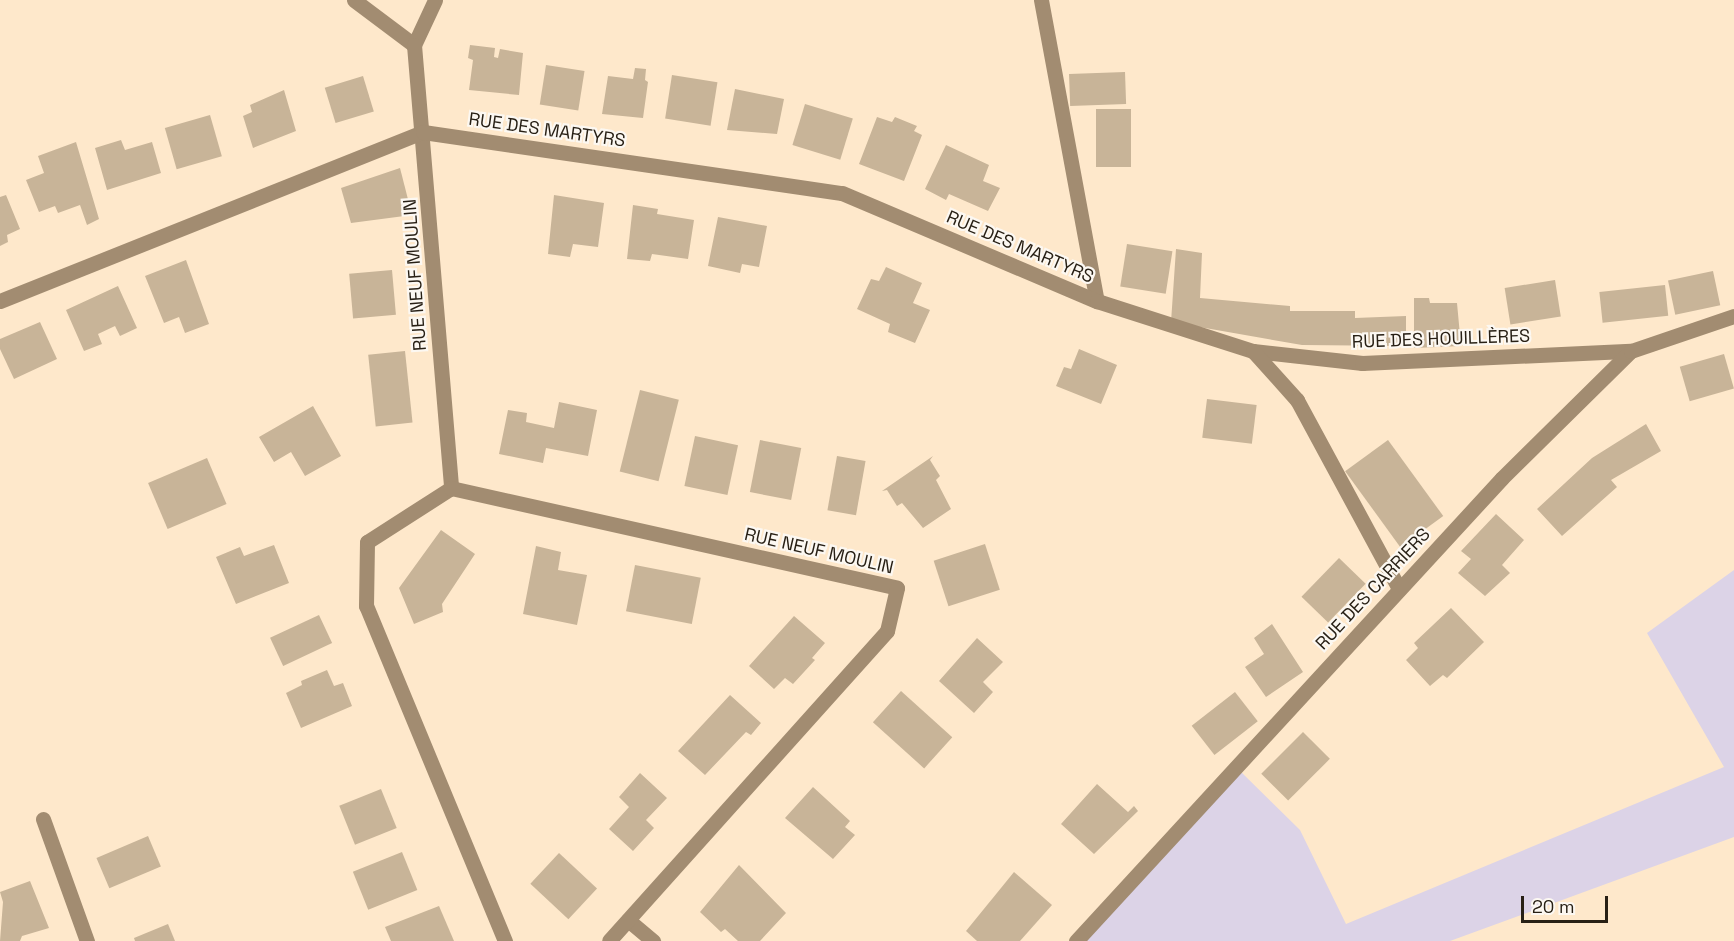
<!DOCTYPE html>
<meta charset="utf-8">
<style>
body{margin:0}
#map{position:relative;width:1734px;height:941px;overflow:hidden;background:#fee8cb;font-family:"Space Grotesk",sans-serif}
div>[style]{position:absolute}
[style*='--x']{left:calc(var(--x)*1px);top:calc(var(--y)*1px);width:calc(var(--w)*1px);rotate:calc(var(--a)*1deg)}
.green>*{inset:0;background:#dcd3e7}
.building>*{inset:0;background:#c8b498;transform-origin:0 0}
.minor>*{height:15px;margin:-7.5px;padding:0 7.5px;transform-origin:7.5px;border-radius:7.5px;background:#a28c71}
span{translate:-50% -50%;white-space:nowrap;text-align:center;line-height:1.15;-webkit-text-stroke:4.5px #fcf8f2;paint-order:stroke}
.street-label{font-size:18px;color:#282015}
.scale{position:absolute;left:1521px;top:896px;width:87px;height:27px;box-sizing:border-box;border:3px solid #282015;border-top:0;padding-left:8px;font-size:18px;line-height:21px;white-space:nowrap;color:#282015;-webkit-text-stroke:4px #fcf8f2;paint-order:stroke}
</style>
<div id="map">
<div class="green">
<div style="clip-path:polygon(1734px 570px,1734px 837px,1450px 941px,1076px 941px,1235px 766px,1300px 830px,1346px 924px,1724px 767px,1647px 633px)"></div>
</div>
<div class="building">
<div style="clip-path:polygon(470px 45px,495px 48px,494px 57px,498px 58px,500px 49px,523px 53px,519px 95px,469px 90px,473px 60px,468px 58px)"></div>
<div style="left:546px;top:65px;width:39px;height:40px;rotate:9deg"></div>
<div style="clip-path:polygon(635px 68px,646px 69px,645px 80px,648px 82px,643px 118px,602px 114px,608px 76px,633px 79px)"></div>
<div style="left:1125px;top:72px;width:32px;height:56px;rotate:88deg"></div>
<div style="left:672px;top:75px;width:46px;height:44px;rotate:9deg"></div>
<div style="left:363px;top:76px;width:37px;height:40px;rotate:73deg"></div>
<div style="clip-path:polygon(735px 89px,784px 99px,777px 134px,727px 130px)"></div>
<div style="clip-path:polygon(284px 90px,296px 131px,253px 148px,243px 116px,252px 112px,250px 105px)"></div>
<div style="left:805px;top:104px;width:50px;height:43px;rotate:17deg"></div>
<div style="left:1131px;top:109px;width:58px;height:35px;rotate:90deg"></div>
<div style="left:210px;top:115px;width:43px;height:47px;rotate:74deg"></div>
<div style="clip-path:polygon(877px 117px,892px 122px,895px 117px,917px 126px,914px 131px,922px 135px,904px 181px,859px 164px)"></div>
<div style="clip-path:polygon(121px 140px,125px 150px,152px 142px,161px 173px,107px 190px,95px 148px)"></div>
<div style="clip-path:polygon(76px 142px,99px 219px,87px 225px,80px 205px,58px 213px,55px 206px,39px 212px,26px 180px,44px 173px,38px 156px)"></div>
<div style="clip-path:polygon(946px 145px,989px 165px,983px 181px,1000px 188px,988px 211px,949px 194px,946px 200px,925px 189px)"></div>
<div style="clip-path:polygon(400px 168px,412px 215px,351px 223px,341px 188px)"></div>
<div style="clip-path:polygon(6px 195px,20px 229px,7px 235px,8px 242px,0 246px,0 197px)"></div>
<div style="clip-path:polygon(554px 195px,604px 203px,598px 247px,573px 244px,570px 257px,548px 254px)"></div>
<div style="clip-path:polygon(633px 205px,658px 209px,657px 214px,694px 220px,688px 259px,652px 254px,650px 261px,627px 259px)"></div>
<div style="clip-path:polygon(718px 217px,767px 226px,759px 267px,742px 264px,740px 273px,708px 266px)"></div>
<div style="left:1127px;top:244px;width:46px;height:43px;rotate:9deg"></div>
<div style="clip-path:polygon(1176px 249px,1202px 253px,1200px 298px,1290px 306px,1290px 311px,1355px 311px,1355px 318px,1406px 316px,1406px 346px,1302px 345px,1171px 322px)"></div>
<div style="clip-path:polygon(186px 260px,209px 324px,185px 333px,179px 317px,164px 323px,145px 276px)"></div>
<div style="clip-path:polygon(886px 267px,922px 283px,913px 303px,930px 310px,915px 343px,888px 332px,890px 324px,857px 309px,871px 279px,879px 281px)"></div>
<div style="left:392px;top:270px;width:45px;height:43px;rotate:85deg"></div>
<div style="left:1713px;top:271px;width:35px;height:46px;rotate:78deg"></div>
<div style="left:1555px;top:280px;width:37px;height:51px;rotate:81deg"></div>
<div style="left:1665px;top:285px;width:31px;height:66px;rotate:84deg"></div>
<div style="clip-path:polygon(118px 286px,137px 328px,120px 336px,115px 326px,98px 334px,102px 344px,84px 351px,66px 310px)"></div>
<div style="clip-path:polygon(1414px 298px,1429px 298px,1430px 303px,1457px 303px,1461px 346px,1414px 348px)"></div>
<div style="clip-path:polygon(40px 322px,57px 359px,14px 379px,0 349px,0 339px)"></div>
<div style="clip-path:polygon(1079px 349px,1117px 365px,1101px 404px,1056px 386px,1064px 367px,1071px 369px)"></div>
<div style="left:405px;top:351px;width:72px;height:37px;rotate:84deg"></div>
<div style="left:1724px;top:354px;width:36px;height:46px;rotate:74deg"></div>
<div style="left:640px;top:390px;width:40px;height:84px;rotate:14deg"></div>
<div style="left:1207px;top:399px;width:50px;height:39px;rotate:7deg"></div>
<div style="clip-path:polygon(559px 402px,597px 410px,588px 456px,546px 448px,543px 463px,499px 454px,508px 410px,527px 413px,526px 422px,554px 428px)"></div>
<div style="clip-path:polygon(313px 406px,341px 456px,305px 476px,291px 452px,274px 462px,259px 437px)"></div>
<div style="clip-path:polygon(1646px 424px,1661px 451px,1611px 480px,1617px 487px,1562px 536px,1537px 509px,1592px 458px)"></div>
<div style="left:695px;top:436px;width:44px;height:51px;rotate:12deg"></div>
<div style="left:760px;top:440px;width:42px;height:53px;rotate:11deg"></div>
<div style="left:1388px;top:440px;width:94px;height:53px;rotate:54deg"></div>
<div style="left:837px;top:456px;width:29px;height:55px;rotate:10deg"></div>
<div style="clip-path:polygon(933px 456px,930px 460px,940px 476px,936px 480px,951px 509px,923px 528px,902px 503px,897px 506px,887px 490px,882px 491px)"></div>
<div style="left:207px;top:458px;width:50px;height:64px;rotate:67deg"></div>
<div style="clip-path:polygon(1496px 514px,1524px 540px,1502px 565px,1510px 573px,1485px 596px,1458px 573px,1471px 559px,1461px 551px)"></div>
<div style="clip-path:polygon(441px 530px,475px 554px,442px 604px,443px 612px,414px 624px,399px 588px)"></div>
<div style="left:985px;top:544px;width:48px;height:54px;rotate:72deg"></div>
<div style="clip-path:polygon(274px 545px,289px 583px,236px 604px,216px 557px,240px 547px,244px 556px)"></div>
<div style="clip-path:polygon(536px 546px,561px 552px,558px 570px,587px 575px,577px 625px,523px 614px)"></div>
<div style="left:1339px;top:558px;width:37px;height:54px;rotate:44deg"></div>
<div style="left:635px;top:565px;width:67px;height:47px;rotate:11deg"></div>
<div style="clip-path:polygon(1451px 608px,1484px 642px,1447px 678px,1443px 675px,1430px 686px,1406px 660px,1418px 648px,1414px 643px)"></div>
<div style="left:319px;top:615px;width:31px;height:54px;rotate:65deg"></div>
<div style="clip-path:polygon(794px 616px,825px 643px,812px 658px,815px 660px,793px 684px,785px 678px,774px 689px,749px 666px)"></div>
<div style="clip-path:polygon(1272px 624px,1303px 672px,1266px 697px,1245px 667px,1264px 654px,1254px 638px)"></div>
<div style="clip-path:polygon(977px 638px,1003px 662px,983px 682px,993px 692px,974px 713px,939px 681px)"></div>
<div style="clip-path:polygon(327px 670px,334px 686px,343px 683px,352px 706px,301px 728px,286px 693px,302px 685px,301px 681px)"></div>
<div style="left:901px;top:691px;width:69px;height:42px;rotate:42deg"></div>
<div style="left:1235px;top:692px;width:37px;height:55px;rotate:52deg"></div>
<div style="clip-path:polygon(730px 695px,761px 723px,751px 735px,746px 732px,705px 775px,678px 751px)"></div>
<div style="left:1303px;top:732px;width:38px;height:59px;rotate:45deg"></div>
<div style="clip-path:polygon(640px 773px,667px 798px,646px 820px,654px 828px,633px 851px,609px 829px,629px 807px,619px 797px)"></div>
<div style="clip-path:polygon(1097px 784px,1128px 812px,1134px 806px,1138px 811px,1094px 854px,1061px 824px)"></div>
<div style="clip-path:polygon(813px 787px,850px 821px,845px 827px,855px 835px,833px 859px,785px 818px)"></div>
<div style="left:381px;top:789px;width:42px;height:45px;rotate:68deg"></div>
<div style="left:148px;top:836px;width:33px;height:56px;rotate:67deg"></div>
<div style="left:402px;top:852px;width:41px;height:53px;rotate:68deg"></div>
<div style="left:559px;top:853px;width:52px;height:42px;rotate:43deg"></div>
<div style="clip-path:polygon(739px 865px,786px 913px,760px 941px,738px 941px,725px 929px,721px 932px,700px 912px)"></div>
<div style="clip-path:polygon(1014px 872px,1052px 905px,1020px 941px,977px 941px,966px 931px)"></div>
<div style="clip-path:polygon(30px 881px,49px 928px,22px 936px,20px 941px,0 941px,3px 902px,0 892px)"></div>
<div style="clip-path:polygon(439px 906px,454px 941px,391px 941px,385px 927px)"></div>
<div style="clip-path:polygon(168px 924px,175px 941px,135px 941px,134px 938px)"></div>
</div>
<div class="minor">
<div style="--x:354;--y:0;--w:75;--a:36.9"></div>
<div style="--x:435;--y:0;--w:50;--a:115"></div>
<div style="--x:414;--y:45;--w:445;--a:85.2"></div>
<div style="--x:1041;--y:0;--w:306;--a:79.5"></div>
<div style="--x:0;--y:301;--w:456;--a:-21.8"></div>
<div style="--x:423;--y:132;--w:423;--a:8.3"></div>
<div style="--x:842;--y:193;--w:277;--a:23"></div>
<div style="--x:1097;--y:301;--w:164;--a:17.8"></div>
<div style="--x:1253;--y:351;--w:110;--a:6.3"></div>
<div style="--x:1362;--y:363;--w:269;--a:-2.6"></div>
<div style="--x:1253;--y:351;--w:66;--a:48.1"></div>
<div style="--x:1297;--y:400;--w:215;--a:61.6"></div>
<div style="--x:43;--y:819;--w:130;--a:70.2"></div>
<div style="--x:628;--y:920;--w:33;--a:40"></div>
<div style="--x:505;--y:941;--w:363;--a:-112.5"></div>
<div style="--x:366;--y:606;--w:64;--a:-89.1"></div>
<div style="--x:367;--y:542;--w:100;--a:-32.7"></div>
<div style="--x:451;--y:488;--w:457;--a:12.6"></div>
<div style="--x:897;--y:588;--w:44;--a:103.1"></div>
<div style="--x:887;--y:631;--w:416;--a:131.9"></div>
<div style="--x:1076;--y:941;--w:629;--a:-47.38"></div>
<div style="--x:1502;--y:478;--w:181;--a:-44.6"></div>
<div style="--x:1631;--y:351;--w:109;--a:-18.8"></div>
</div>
<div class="street-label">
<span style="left:547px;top:130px;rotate:8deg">RUE DES MARTYRS</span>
<span style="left:1020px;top:247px;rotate:23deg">RUE DES MARTYRS</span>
<span style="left:415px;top:275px;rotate:-94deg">RUE NEUF MOULIN</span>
<span style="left:1441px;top:339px;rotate:-2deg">RUE DES HOUILLÈRES</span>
<span style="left:819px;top:551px;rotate:13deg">RUE NEUF MOULIN</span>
<span style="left:1373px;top:589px;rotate:-47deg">RUE DES CARRIERS</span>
</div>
<div class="scale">20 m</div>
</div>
